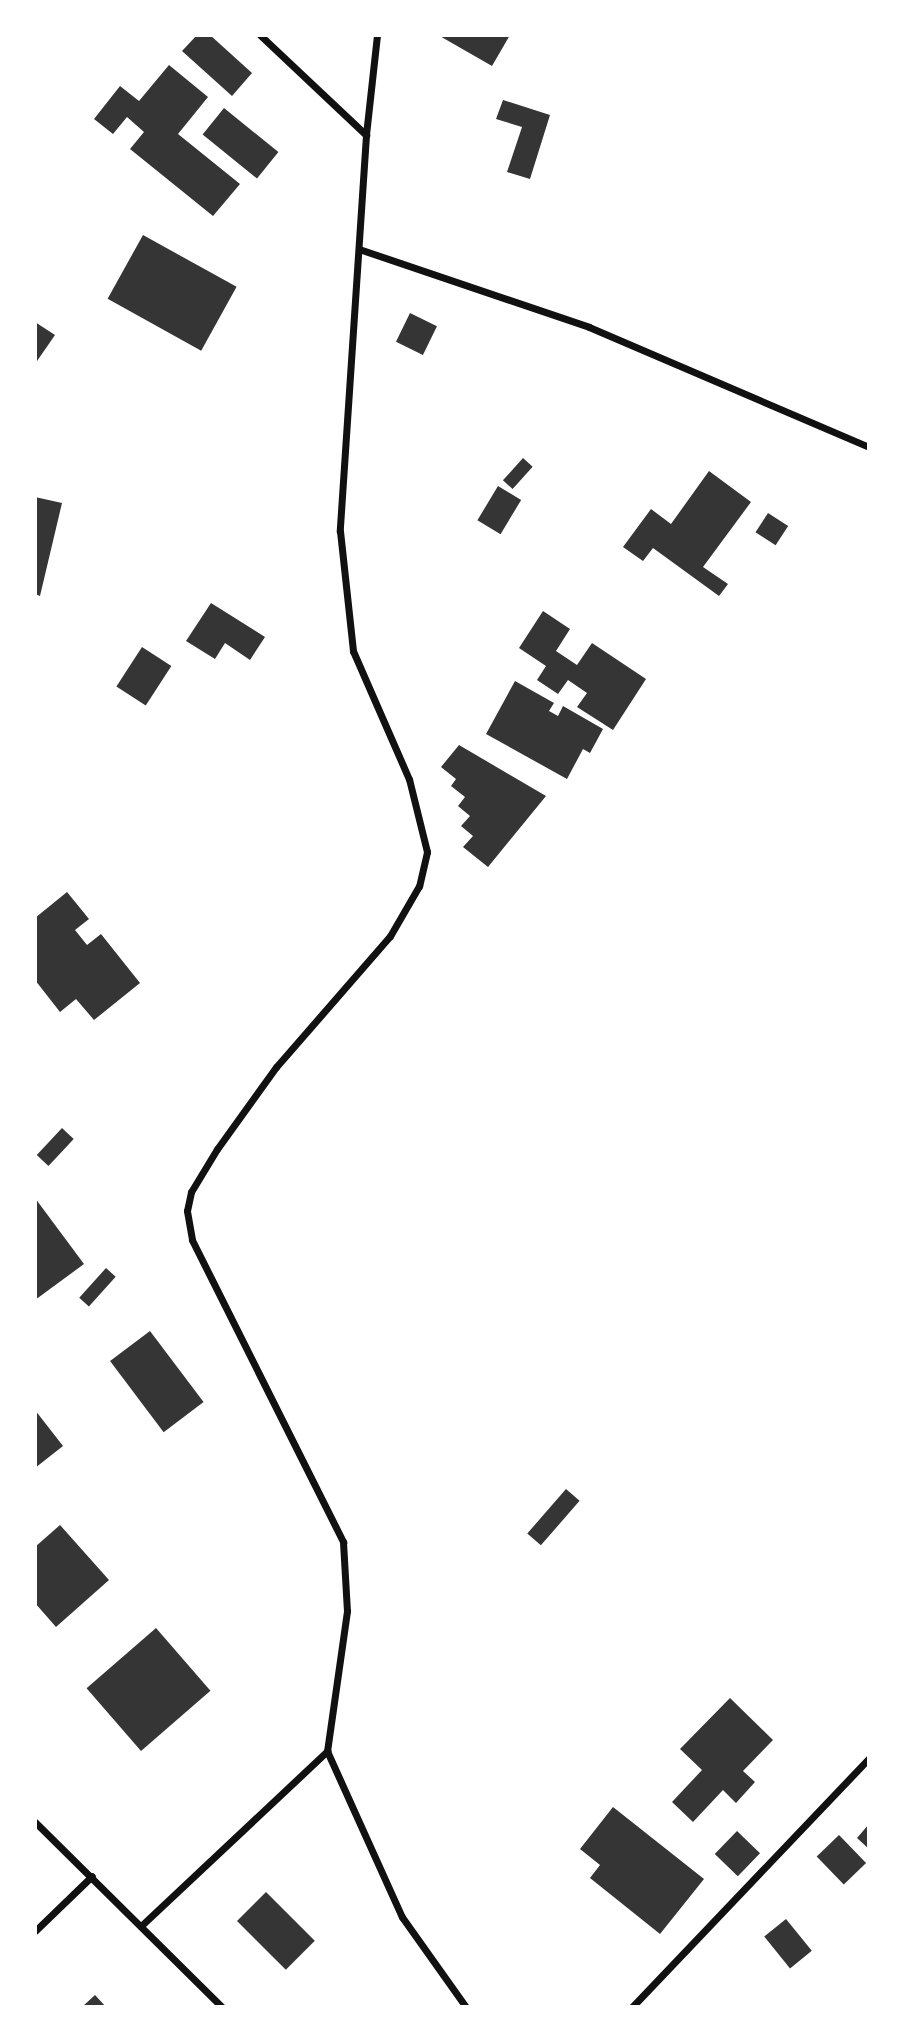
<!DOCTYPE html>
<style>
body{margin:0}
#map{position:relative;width:904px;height:2042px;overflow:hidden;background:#fff;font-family:Barlow,sans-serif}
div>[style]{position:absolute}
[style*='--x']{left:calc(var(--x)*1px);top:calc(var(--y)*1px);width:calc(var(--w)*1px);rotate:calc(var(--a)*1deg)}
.building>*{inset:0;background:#353535;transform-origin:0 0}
.minor>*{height:7px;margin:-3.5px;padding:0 3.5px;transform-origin:3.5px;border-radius:3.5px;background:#111}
span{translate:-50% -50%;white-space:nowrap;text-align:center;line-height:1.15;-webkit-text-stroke:6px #fff;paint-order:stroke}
.frame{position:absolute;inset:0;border:37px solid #fff;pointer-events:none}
</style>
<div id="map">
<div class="building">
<div style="clip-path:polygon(197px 35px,210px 35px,252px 73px,232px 96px,182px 51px)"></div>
<div style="clip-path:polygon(438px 35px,510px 35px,492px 66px)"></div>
<div style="clip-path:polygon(169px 65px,208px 97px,178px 134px,240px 184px,213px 216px,130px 149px,144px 132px,127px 117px,113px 134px,94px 119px,120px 86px,139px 101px)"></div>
<div style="clip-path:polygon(503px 100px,550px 115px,530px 179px,507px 172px,522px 127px,496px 119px)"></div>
<div style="left:224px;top:108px;width:70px;height:34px;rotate:39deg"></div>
<div style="left:143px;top:235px;width:107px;height:73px;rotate:29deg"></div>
<div style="left:410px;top:313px;width:30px;height:32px;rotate:26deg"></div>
<div style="clip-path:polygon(35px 322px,55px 335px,35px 364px)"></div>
<div style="left:523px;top:458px;width:13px;height:30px;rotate:42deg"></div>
<div style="clip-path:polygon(709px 471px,751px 502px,703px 567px,728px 584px,719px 596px,653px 548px,643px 561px,623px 547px,651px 509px,671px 524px)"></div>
<div style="left:498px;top:486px;width:27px;height:40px;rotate:31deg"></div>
<div style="clip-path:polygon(35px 497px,62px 503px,40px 596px,35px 594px)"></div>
<div style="left:768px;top:513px;width:24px;height:23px;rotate:33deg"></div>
<div style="clip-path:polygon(211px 603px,265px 637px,250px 660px,225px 643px,215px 659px,186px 641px)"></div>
<div style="clip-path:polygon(543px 611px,570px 629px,556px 651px,577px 665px,592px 643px,646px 679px,613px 730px,577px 707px,587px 693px,568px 680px,558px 694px,537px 680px,546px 666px,519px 648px)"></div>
<div style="left:142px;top:647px;width:35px;height:47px;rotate:33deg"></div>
<div style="clip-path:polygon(515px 681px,554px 703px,549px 711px,558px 716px,563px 706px,603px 729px,590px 753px,583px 749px,567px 779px,486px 734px)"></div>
<div style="clip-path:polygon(459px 745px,546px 796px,488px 867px,463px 847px,473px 836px,461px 826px,470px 816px,458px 806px,465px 797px,451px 786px,456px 779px,441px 767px)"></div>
<div style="clip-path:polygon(67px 892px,89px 919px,75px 930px,87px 945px,101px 934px,140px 983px,94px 1020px,76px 999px,60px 1012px,35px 980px,35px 918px)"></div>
<div style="left:62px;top:1128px;width:16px;height:37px;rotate:43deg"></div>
<div style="clip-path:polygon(35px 1198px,84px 1264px,35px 1300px)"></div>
<div style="left:106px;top:1268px;width:13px;height:40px;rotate:42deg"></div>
<div style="left:150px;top:1331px;width:89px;height:50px;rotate:53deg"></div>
<div style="clip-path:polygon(35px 1410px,63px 1446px,35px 1468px)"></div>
<div style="left:566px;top:1489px;width:18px;height:59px;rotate:41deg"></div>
<div style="clip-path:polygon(60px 1525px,109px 1580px,56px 1627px,35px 1603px,35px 1547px)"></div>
<div style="left:156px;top:1628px;width:83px;height:92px;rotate:49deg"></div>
<div style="clip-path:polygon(730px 1698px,773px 1740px,743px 1771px,755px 1782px,736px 1803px,723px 1790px,693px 1822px,672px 1802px,702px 1770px,680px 1749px)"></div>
<div style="clip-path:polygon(613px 1807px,704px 1879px,660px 1934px,590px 1878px,600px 1865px,580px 1849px)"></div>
<div style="clip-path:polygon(869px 1824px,869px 1849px,857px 1838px)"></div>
<div style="left:737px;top:1831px;width:32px;height:32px;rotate:44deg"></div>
<div style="left:839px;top:1835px;width:39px;height:31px;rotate:46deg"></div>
<div style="left:266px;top:1892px;width:69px;height:41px;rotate:45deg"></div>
<div style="left:786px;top:1919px;width:41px;height:28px;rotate:51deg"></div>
<div style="clip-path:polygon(95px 1995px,106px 2007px,82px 2007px)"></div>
</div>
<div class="minor">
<div style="--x:260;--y:35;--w:146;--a:43.3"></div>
<div style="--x:377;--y:35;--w:101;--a:96.3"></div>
<div style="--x:366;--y:135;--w:397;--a:93.8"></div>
<div style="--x:340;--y:531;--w:121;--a:83.8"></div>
<div style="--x:353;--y:651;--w:140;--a:66.4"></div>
<div style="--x:409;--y:779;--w:75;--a:76.1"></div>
<div style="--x:427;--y:852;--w:35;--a:103"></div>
<div style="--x:419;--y:886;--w:58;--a:120.1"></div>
<div style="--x:390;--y:936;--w:174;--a:131"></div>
<div style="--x:276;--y:1067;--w:101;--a:125.7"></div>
<div style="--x:217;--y:1149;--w:50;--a:121.2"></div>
<div style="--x:191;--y:1192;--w:19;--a:102"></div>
<div style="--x:187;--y:1211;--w:29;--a:80"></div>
<div style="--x:192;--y:1240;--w:338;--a:63.4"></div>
<div style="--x:343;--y:1542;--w:69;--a:86.7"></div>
<div style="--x:347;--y:1611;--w:141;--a:98.1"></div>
<div style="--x:327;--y:1751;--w:182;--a:65.7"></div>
<div style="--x:402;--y:1917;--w:110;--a:54.6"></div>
<div style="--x:359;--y:249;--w:243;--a:18.7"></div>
<div style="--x:589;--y:327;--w:305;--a:23.2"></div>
<div style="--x:35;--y:1822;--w:263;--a:44.7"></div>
<div style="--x:143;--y:1924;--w:253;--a:-43.2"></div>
<div style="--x:35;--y:1931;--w:79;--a:-44"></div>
<div style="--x:632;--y:2007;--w:344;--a:-46.4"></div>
</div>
<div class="frame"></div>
</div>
